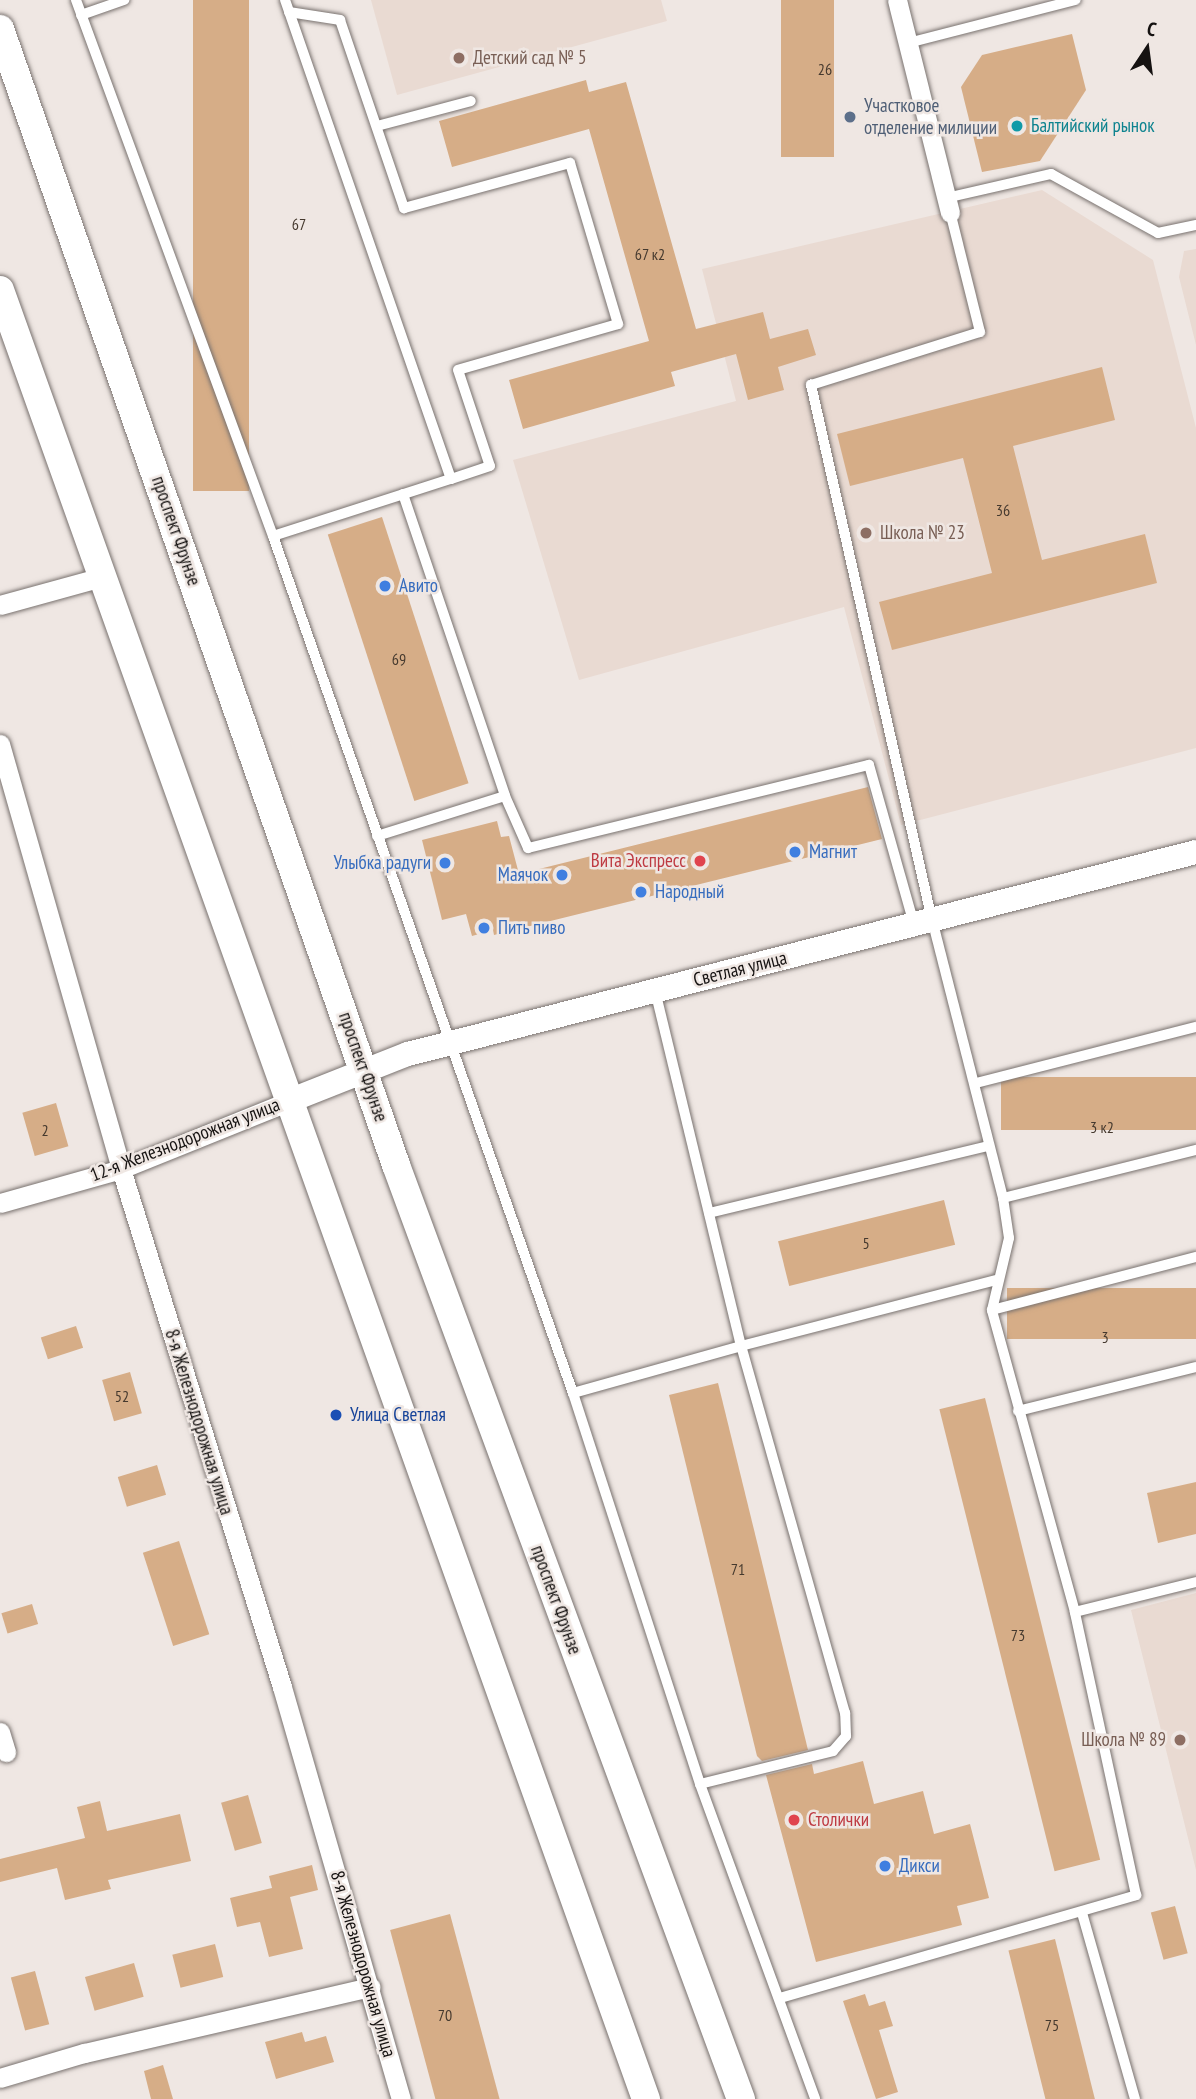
<!DOCTYPE html>
<meta charset="utf-8">
<style>
body{margin:0}
#map{position:relative;width:1196px;height:2099px;overflow:hidden;background:#efe7e3;font-family:"PT Sans Narrow",sans-serif}
div>[style]{position:absolute}
[style*='--x']{left:calc(var(--x)*1px);top:calc(var(--y)*1px);width:calc(var(--w)*1px);rotate:calc(var(--a)*1deg)}
.built>*{inset:0;background:#e9dad2}
.building>*{inset:0;background:#d6ad87;transform-origin:0 0}
.roads{filter:drop-shadow(0 0 2px #79726f) drop-shadow(0 0 2px #79726f)}
.service>*{height:10px;margin:-5px;padding:0 5px;transform-origin:5px;border-radius:5px;background:#fff}
.minor>*{height:19px;margin:-9.5px;padding:0 9.5px;transform-origin:9.5px;border-radius:9.5px;background:#fff}
.tertiary>*{height:24px;margin:-12px;padding:0 12px;transform-origin:12px;border-radius:12px;background:#fff}
.secondary>*{height:28px;margin:-14px;padding:0 14px;transform-origin:14px;border-radius:14px;background:#fff}
.dots>*{width:19px;height:19px;translate:-50% -50%;box-sizing:border-box;border:4px solid #efe7e3;border-radius:50%}
span{translate:-50% -50%;white-space:nowrap;text-align:center;line-height:1.15;-webkit-text-stroke:5px #efe7e3;paint-order:stroke}
.number-label{font-size:16px;color:#45392e}
.number-label span{-webkit-text-stroke-width:0}
.education-label{font-size:19px;color:#785e54}
.left{translate:0 -50%;text-align:left}
.right{translate:-100% -50%;text-align:right}
.service-label{font-size:19px;color:#4e5e75}
.culture-label{font-size:19px;color:#0d838f}
.street-label{font-size:19px;color:#151211}
.shop-label{font-size:19px;color:#366cbe}
.health-label{font-size:19px;color:#be3a42}
.transit-label{font-size:19px;color:#164399}
.north{position:absolute;left:1112px;top:14px;width:70px;height:70px;-webkit-text-stroke:5px #efe7e3;paint-order:stroke;rotate:13deg;font-size:19px;font-weight:700;line-height:28px;text-align:center;color:#151211}
.north::after{content:'';display:block;margin:auto;width:24px;height:32px;background:#151211;clip-path:polygon(50% 0,100% 100%,50% 72%,0 100%)}
</style>
<div id="map">
<div class="built">
<div style="clip-path:polygon(371px 0,661px 0,667px 21px,397px 95px)"></div>
<div style="clip-path:polygon(1042px 190px,1153px 260px,1196px 428px,1196px 748px,901px 825px,844px 607px,579px 680px,513px 460px,736px 401px,702px 269px)"></div>
<div style="clip-path:polygon(1196px 249px,1196px 345px,1179px 277px,1184px 251px)"></div>
<div style="clip-path:polygon(1196px 1593px,1196px 1870px,1131px 1610px)"></div>
</div>
<div class="building">
<div style="left:193px;top:0;width:56px;height:491px"></div>
<div style="left:781px;top:0;width:53px;height:157px"></div>
<div style="clip-path:polygon(1072px 34px,1086px 90px,1040px 161px,982px 172px,961px 87px,982px 55px)"></div>
<div style="clip-path:polygon(586px 80px,589px 92px,626px 82px,696px 329px,763px 312px,770px 339px,808px 329px,816px 355px,778px 367px,784px 390px,748px 400px,736px 354px,671px 372px,675px 386px,523px 429px,509px 380px,649px 341px,589px 129px,452px 167px,439px 121px)"></div>
<div style="clip-path:polygon(1102px 367px,1115px 420px,1013px 446px,1042px 560px,1145px 534px,1157px 583px,892px 650px,879px 602px,992px 573px,963px 458px,850px 486px,837px 434px)"></div>
<div style="left:382px;top:517px;width:280px;height:57px;rotate:72deg"></div>
<div style="clip-path:polygon(868px 787px,882px 839px,494px 935px,493px 930px,472px 936px,466px 914px,442px 920px,422px 840px,497px 821px,501px 837px,509px 836px,519px 874px)"></div>
<div style="left:1196px;top:1077px;width:53px;height:195px;rotate:90deg"></div>
<div style="left:56px;top:1103px;width:45px;height:35px;rotate:74deg"></div>
<div style="left:944px;top:1200px;width:46px;height:171px;rotate:76deg"></div>
<div style="left:1196px;top:1288px;width:51px;height:189px;rotate:90deg"></div>
<div style="left:76px;top:1326px;width:23px;height:37px;rotate:72deg"></div>
<div style="left:130px;top:1372px;width:43px;height:29px;rotate:74deg"></div>
<div style="clip-path:polygon(718px 1383px,808px 1750px,762px 1761px,757px 1756px,669px 1395px)"></div>
<div style="left:985px;top:1398px;width:476px;height:47px;rotate:76deg"></div>
<div style="left:157px;top:1465px;width:31px;height:41px;rotate:73deg"></div>
<div style="clip-path:polygon(1196px 1482px,1196px 1534px,1158px 1543px,1147px 1493px)"></div>
<div style="left:179px;top:1541px;width:98px;height:38px;rotate:72deg"></div>
<div style="left:32px;top:1604px;width:21px;height:32px;rotate:73deg"></div>
<div style="clip-path:polygon(863px 1761px,874px 1804px,923px 1791px,934px 1834px,970px 1824px,989px 1898px,957px 1906px,962px 1925px,816px 1962px,766px 1775px,812px 1764px,814px 1774px)"></div>
<div style="left:248px;top:1795px;width:50px;height:28px;rotate:74deg"></div>
<div style="clip-path:polygon(100px 1801px,107px 1831px,180px 1814px,191px 1861px,108px 1880px,111px 1889px,65px 1900px,57px 1868px,0 1882px,0 1859px,85px 1838px,77px 1807px)"></div>
<div style="clip-path:polygon(312px 1865px,318px 1890px,290px 1897px,303px 1949px,269px 1957px,260px 1922px,237px 1927px,230px 1898px,272px 1888px,269px 1876px)"></div>
<div style="left:1175px;top:1906px;width:49px;height:25px;rotate:75deg"></div>
<div style="left:450px;top:1914px;width:192px;height:62px;rotate:75deg"></div>
<div style="left:1055px;top:1939px;width:165px;height:48px;rotate:76deg"></div>
<div style="left:215px;top:1944px;width:34px;height:44px;rotate:76deg"></div>
<div style="left:134px;top:1963px;width:35px;height:51px;rotate:74deg"></div>
<div style="left:35px;top:1971px;width:55px;height:25px;rotate:75deg"></div>
<div style="clip-path:polygon(865px 1994px,869px 2006px,885px 2001px,893px 2026px,879px 2030px,898px 2092px,876px 2099px,843px 2001px)"></div>
<div style="clip-path:polygon(302px 2032px,305px 2042px,326px 2036px,334px 2062px,276px 2079px,265px 2042px)"></div>
<div style="clip-path:polygon(163px 2065px,173px 2099px,151px 2099px,144px 2071px)"></div>
</div>
<div class="roads">
<div class="service">
<div style="--x:76;--y:0;--w:571;--a:69.82"></div>
<div style="--x:273;--y:536;--w:908;--a:70.71"></div>
<div style="--x:573;--y:1393;--w:411;--a:72"></div>
<div style="--x:700;--y:1784;--w:335;--a:69.9"></div>
<div style="--x:289;--y:12;--w:52;--a:8.9"></div>
<div style="--x:340;--y:20;--w:199;--a:71.2"></div>
<div style="--x:404;--y:208;--w:172;--a:-15.2"></div>
<div style="--x:570;--y:163;--w:168;--a:73.4"></div>
<div style="--x:618;--y:324;--w:166;--a:164"></div>
<div style="--x:458;--y:370;--w:101;--a:71.6"></div>
<div style="--x:490;--y:466;--w:41;--a:161.6"></div>
<div style="--x:81;--y:15;--w:46;--a:-19.2"></div>
<div style="--x:908;--y:43;--w:173;--a:-14.4"></div>
<div style="--x:377;--y:126;--w:97;--a:-14.9"></div>
<div style="--x:946;--y:198;--w:108;--a:-12.9"></div>
<div style="--x:1051;--y:174;--w:122;--a:28.9"></div>
<div style="--x:1158;--y:233;--w:39;--a:-12"></div>
<div style="--x:403;--y:494;--w:319;--a:71.3"></div>
<div style="--x:505;--y:796;--w:57;--a:66.1"></div>
<div style="--x:528;--y:848;--w:351;--a:-13.7"></div>
<div style="--x:869;--y:765;--w:165;--a:74.2"></div>
<div style="--x:273;--y:536;--w:187;--a:-17.8"></div>
<div style="--x:451;--y:479;--w:507;--a:-109.11"></div>
<div style="--x:377;--y:836;--w:134;--a:-17.4"></div>
<div style="--x:976;--y:1083;--w:227;--a:-14.3"></div>
<div style="--x:1003;--y:1198;--w:199;--a:-14"></div>
<div style="--x:709;--y:1213;--w:287;--a:-13.5"></div>
<div style="--x:992;--y:1310;--w:211;--a:-14.6"></div>
<div style="--x:573;--y:1393;--w:174;--a:-15.6"></div>
<div style="--x:741;--y:1346;--w:365;--a:-103.6"></div>
<div style="--x:1018;--y:1411;--w:183;--a:-13.9"></div>
<div style="--x:1075;--y:1612;--w:125;--a:-13.9"></div>
<div style="--x:700;--y:1784;--w:137;--a:-13.9"></div>
<div style="--x:833;--y:1751;--w:20;--a:-49"></div>
<div style="--x:846;--y:1736;--w:23;--a:-92"></div>
<div style="--x:845;--y:1713;--w:381;--a:-105.8"></div>
<div style="--x:741;--y:1346;--w:263;--a:-14.5"></div>
<div style="--x:1082;--y:1913;--w:193;--a:74.1"></div>
<div style="--x:780;--y:1998;--w:371;--a:-16.1"></div>
<div style="--x:1136;--y:1895;--w:289;--a:-102.2"></div>
<div style="--x:1075;--y:1612;--w:313;--a:-105.4"></div>
<div style="--x:992;--y:1310;--w:74;--a:-76.7"></div>
<div style="--x:1009;--y:1238;--w:40;--a:-98.5"></div>
<div style="--x:1003;--y:1198;--w:287;--a:-104.3"></div>
<div style="--x:932;--y:920;--w:549;--a:-102.74"></div>
<div style="--x:811;--y:385;--w:177;--a:-17.4"></div>
<div style="--x:980;--y:332;--w:124;--a:-104"></div>
</div>
<div class="minor">
<div style="--x:897;--y:0;--w:219;--a:76"></div>
<div style="--x:0;--y:605;--w:106;--a:-15.4"></div>
<div style="--x:0;--y:744;--w:442;--a:74.1"></div>
<div style="--x:121;--y:1169;--w:542;--a:72.73"></div>
<div style="--x:282;--y:1687;--w:429;--a:73.9"></div>
<div style="--x:0;--y:1203;--w:126;--a:-15.7"></div>
<div style="--x:121;--y:1169;--w:181;--a:-22"></div>
<div style="--x:0;--y:1732;--w:21;--a:73"></div>
<div style="--x:0;--y:2078;--w:88;--a:-16.6"></div>
<div style="--x:84;--y:2053;--w:294;--a:-13"></div>
</div>
<div class="tertiary">
<div style="--x:289;--y:1101;--w:128;--a:-21.6"></div>
<div style="--x:408;--y:1054;--w:813;--a:-14.38"></div>
</div>
<div class="secondary">
<div style="--x:0;--y:29;--w:1203;--a:70.78"></div>
<div style="--x:396;--y:1165;--w:996;--a:69.73"></div>
<div style="--x:0;--y:290;--w:1921;--a:70.35"></div>
</div>
</div>
<div class="dots">
<div style="left:459px;top:58px;background:#8d6e63"></div>
<div style="left:850px;top:117px;background:#5c6f8a"></div>
<div style="left:1017px;top:126px;background:#0f9aa8"></div>
<div style="left:866px;top:533px;background:#8d6e63"></div>
<div style="left:385px;top:586px;background:#3f7fe0"></div>
<div style="left:795px;top:852px;background:#3f7fe0"></div>
<div style="left:700px;top:861px;background:#e0444e"></div>
<div style="left:445px;top:863px;background:#3f7fe0"></div>
<div style="left:562px;top:875px;background:#3f7fe0"></div>
<div style="left:641px;top:892px;background:#3f7fe0"></div>
<div style="left:484px;top:928px;background:#3f7fe0"></div>
<div style="left:336px;top:1415px;background:#1a4fb4"></div>
<div style="left:1180px;top:1740px;background:#8d6e63"></div>
<div style="left:794px;top:1820px;background:#e0444e"></div>
<div style="left:885px;top:1866px;background:#3f7fe0"></div>
</div>
<div class="number-label">
<span style="left:825px;top:69px">26</span>
<span style="left:299px;top:224px">67</span>
<span style="left:650px;top:254px">67 к2</span>
<span style="left:1003px;top:510px">36</span>
<span style="left:399px;top:659px">69</span>
<span style="left:1102px;top:1127px">3 к2</span>
<span style="left:45px;top:1130px">2</span>
<span style="left:866px;top:1243px">5</span>
<span style="left:1105px;top:1337px">3</span>
<span style="left:122px;top:1396px">52</span>
<span style="left:738px;top:1569px">71</span>
<span style="left:1018px;top:1635px">73</span>
<span style="left:445px;top:2015px">70</span>
<span style="left:1052px;top:2025px">75</span>
</div>
<div class="education-label">
<span class="left" style="left:473px;top:58px">Детский сад № 5</span>
<span class="left" style="left:880px;top:533px">Школа № 23</span>
<span class="right" style="left:1166px;top:1740px">Школа № 89</span>
</div>
<div class="service-label">
<span class="left" style="left:864px;top:117px">Участковое<br>отделение милиции</span>
</div>
<div class="culture-label">
<span class="left" style="left:1031px;top:126px">Балтийский рынок</span>
</div>
<div class="street-label">
<span style="left:176px;top:531px;rotate:71deg">проспект Фрунзе</span>
<span style="left:740px;top:969px;rotate:-14deg">Светлая улица</span>
<span style="left:363px;top:1067px;rotate:71deg">проспект Фрунзе</span>
<span style="left:185px;top:1140px;rotate:-21deg">12-я Железнодорожная улица</span>
<span style="left:199px;top:1422px;rotate:73deg">8-я Железнодорожная улица</span>
<span style="left:556px;top:1600px;rotate:70deg">проспект Фрунзе</span>
<span style="left:363px;top:1964px;rotate:74deg">8-я Железнодорожная улица</span>
</div>
<div class="shop-label">
<span class="left" style="left:399px;top:586px">Авито</span>
<span class="left" style="left:809px;top:852px">Магнит</span>
<span class="right" style="left:431px;top:863px">Улыбка радуги</span>
<span class="right" style="left:548px;top:875px">Маячок</span>
<span class="left" style="left:655px;top:892px">Народный</span>
<span class="left" style="left:498px;top:928px">Пить пиво</span>
<span class="left" style="left:899px;top:1866px">Дикси</span>
</div>
<div class="health-label">
<span class="right" style="left:686px;top:861px">Вита Экспресс</span>
<span class="left" style="left:808px;top:1820px">Столички</span>
</div>
<div class="transit-label">
<span class="left" style="left:350px;top:1415px">Улица Светлая</span>
</div>
<div class="north">С</div>
</div>
